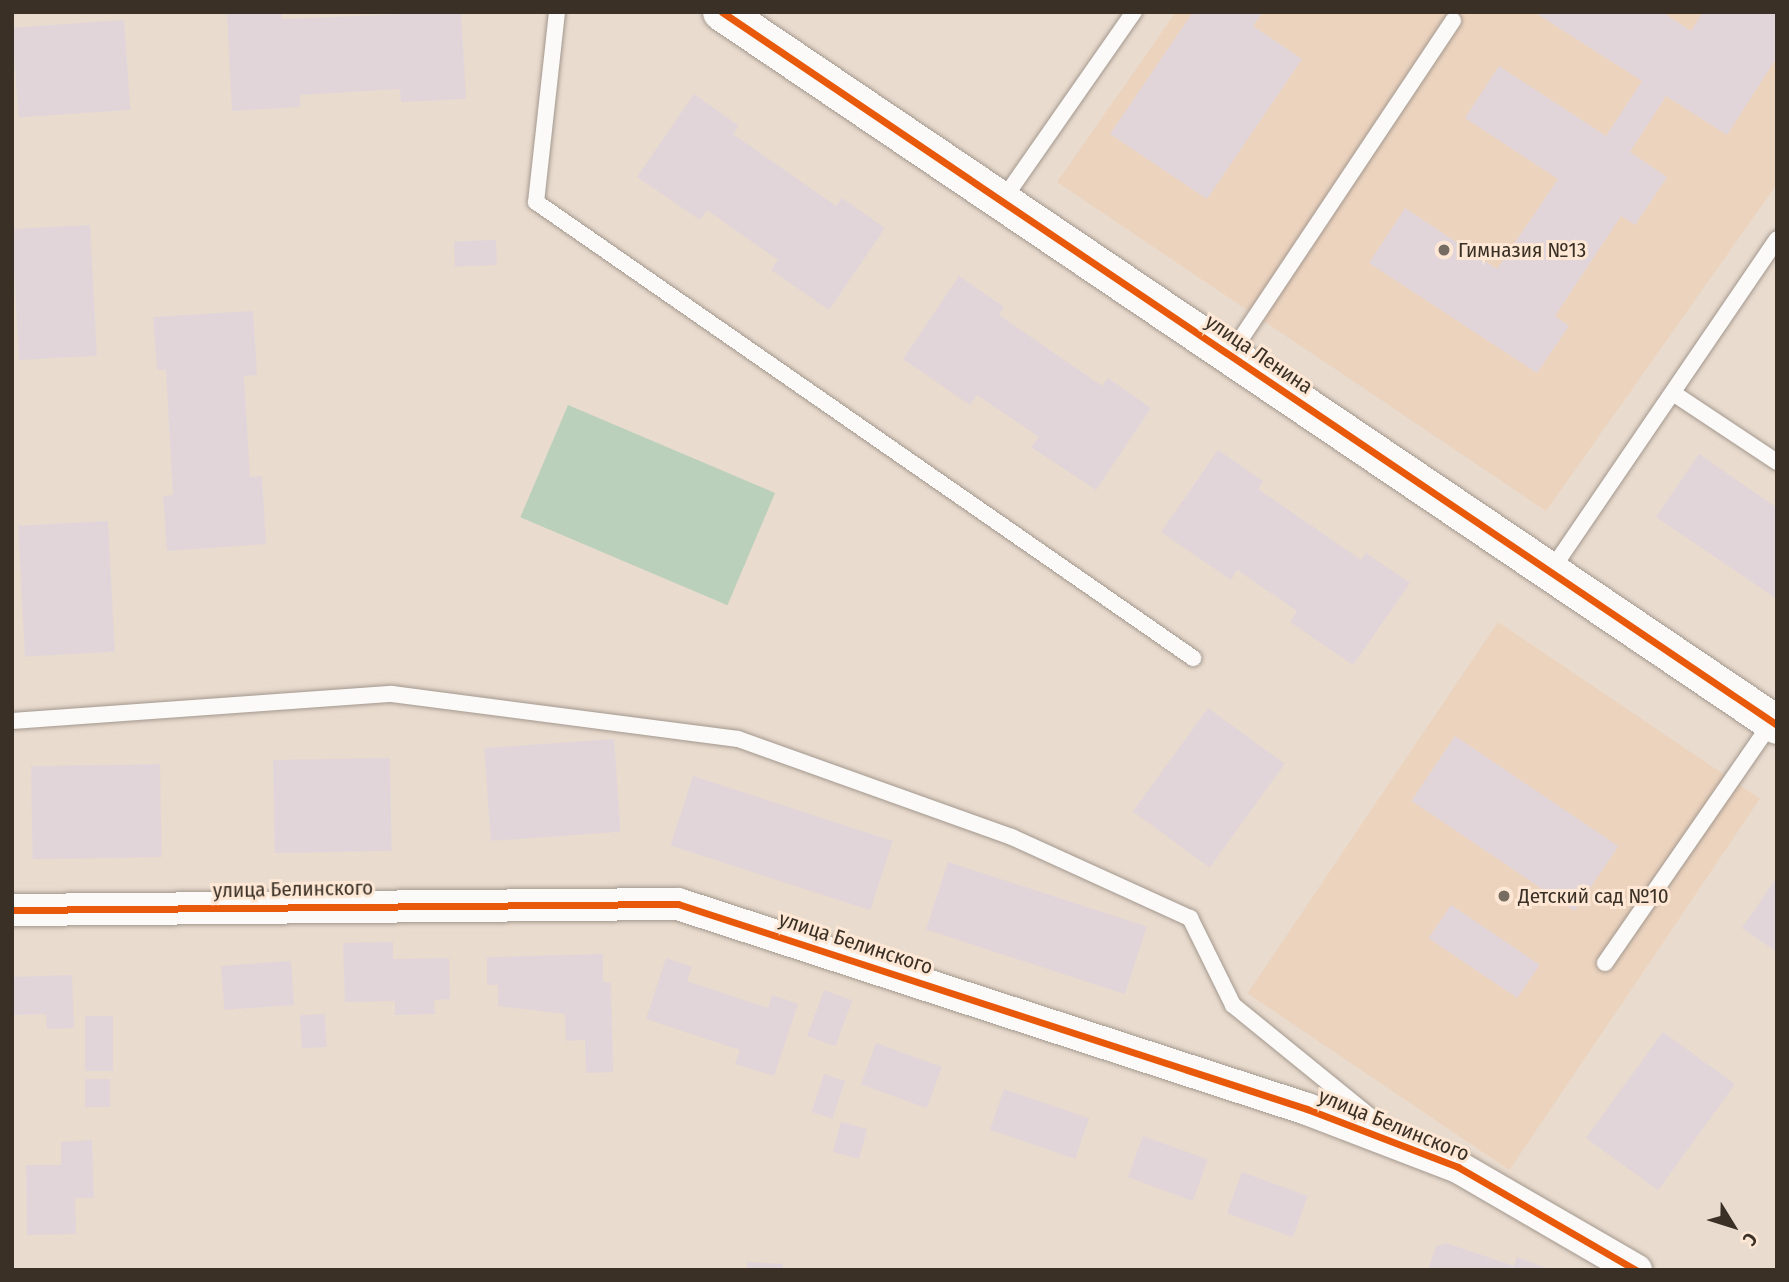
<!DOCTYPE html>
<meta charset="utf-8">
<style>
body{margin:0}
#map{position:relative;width:1789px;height:1282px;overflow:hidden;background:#e9dbce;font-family:"Fira Sans Condensed",sans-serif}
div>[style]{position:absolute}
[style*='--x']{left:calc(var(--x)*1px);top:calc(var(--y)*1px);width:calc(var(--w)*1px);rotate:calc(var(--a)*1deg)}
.built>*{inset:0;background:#ecd3be;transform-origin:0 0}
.green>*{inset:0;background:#bbd0bb;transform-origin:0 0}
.building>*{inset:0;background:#e1d5da;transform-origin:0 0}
.roads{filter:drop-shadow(0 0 2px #a3988e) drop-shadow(0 0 2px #a3988e)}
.lane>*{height:16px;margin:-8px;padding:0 8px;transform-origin:8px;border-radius:8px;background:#fcfaf8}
.street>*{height:32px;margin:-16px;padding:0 16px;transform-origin:16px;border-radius:16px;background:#fcfaf8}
.secondary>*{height:38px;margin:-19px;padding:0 19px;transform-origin:19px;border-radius:19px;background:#fcfaf8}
.cycleway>*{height:7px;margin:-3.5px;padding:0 3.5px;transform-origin:3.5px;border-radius:3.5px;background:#e8590c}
.dots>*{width:19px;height:19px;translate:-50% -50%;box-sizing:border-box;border:4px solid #fee8d5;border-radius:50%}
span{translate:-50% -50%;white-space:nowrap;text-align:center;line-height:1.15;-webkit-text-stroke:6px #fee8d5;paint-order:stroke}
.poi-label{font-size:21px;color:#3a3026}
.left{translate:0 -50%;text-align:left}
.street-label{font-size:21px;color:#3a3026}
.frame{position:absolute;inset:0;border:14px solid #3a3026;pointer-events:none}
.north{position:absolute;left:1698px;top:1191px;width:70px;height:70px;-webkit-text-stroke:5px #fee8d5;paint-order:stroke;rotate:128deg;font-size:19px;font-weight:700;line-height:28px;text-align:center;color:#3a3026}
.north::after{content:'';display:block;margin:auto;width:24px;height:32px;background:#3a3026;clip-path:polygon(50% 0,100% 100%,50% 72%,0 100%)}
</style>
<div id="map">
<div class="built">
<div style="clip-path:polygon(1176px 12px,1777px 12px,1777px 184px,1546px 511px,1057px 182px)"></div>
<div style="left:1498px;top:622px;width:316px;height:448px;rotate:34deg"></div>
</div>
<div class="green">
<div style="left:568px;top:405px;width:225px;height:122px;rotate:23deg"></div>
</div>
<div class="building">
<div style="clip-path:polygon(227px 12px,282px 12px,282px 19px,461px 12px,466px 99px,401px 102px,400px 89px,300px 95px,300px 107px,232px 111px)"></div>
<div style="clip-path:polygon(1193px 12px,1263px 12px,1253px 26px,1302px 59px,1207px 199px,1110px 134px)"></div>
<div style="clip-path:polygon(1534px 12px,1662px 12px,1691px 31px,1703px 12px,1777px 12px,1777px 57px,1727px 135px,1666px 96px,1630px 152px,1667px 177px,1635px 225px,1621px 216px,1555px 316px,1569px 326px,1537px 373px,1369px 263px,1405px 208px,1497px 269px,1558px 179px,1465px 118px,1499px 66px,1606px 136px,1642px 81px)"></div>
<div style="left:124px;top:20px;width:90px;height:112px;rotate:86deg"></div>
<div style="clip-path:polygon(694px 94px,739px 126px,733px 134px,836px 206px,842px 198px,885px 228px,829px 310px,771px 270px,778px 260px,707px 210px,700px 220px,637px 177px)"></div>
<div style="left:90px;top:225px;width:131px;height:78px;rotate:87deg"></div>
<div style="left:496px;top:240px;width:25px;height:42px;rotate:88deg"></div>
<div style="clip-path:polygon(959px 276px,1004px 307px,999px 315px,1102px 386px,1108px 378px,1151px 408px,1096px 490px,1031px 447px,1039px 437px,977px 395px,970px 405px,903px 359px)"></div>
<div style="clip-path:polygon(253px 311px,257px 375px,244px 376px,250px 477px,262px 476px,266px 544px,167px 551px,163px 496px,173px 495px,166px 370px,157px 370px,153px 317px)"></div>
<div style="clip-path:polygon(1218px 450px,1263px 481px,1258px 489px,1361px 560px,1366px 553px,1410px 583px,1353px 665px,1290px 622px,1297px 611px,1237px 570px,1231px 580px,1161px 532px)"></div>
<div style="clip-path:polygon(1699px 454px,1777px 508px,1777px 599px,1656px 517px)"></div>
<div style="left:108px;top:521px;width:131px;height:90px;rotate:87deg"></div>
<div style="left:1208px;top:708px;width:95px;height:128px;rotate:36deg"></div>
<div style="left:1455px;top:736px;width:197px;height:78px;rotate:34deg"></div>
<div style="left:614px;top:739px;width:93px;height:130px;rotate:86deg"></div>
<div style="left:390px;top:758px;width:93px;height:117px;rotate:89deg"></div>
<div style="left:160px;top:764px;width:93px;height:129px;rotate:89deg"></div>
<div style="left:693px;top:776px;width:210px;height:73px;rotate:18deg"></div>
<div style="left:948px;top:862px;width:209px;height:71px;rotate:18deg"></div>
<div style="clip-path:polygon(1777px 877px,1777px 952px,1742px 928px)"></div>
<div style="left:1451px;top:905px;width:107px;height:40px;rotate:34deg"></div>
<div style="clip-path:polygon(393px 942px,393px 959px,449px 958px,450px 999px,434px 1000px,435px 1014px,395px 1015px,395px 1001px,345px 1002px,343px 943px)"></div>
<div style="clip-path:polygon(603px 954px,603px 982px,611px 983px,613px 1072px,586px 1073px,585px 1040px,566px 1041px,565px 1014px,498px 1006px,498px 985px,487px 985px,487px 957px)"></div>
<div style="clip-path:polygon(666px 958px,692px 967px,687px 981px,768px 1008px,772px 995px,798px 1004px,774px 1076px,735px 1064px,740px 1050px,646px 1019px)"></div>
<div style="left:291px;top:961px;width:44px;height:70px;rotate:86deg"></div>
<div style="clip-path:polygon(72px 975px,74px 1028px,47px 1029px,46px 1014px,14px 1015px,13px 977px)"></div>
<div style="left:824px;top:990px;width:30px;height:49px;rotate:20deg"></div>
<div style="left:325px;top:1014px;width:33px;height:25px;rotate:87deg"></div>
<div style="left:85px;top:1016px;width:28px;height:55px"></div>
<div style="left:1663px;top:1032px;width:89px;height:131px;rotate:36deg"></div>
<div style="left:876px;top:1043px;width:70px;height:44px;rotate:20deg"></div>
<div style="left:824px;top:1074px;width:22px;height:40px;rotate:18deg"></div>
<div style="left:85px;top:1079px;width:25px;height:28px"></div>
<div style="left:1004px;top:1089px;width:90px;height:43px;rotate:19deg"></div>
<div style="left:841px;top:1122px;width:27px;height:31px;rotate:15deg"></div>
<div style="left:1143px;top:1136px;width:69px;height:44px;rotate:20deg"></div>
<div style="clip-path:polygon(92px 1140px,94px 1198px,75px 1198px,76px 1234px,27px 1235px,26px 1165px,61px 1165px,61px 1142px)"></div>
<div style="left:1242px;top:1172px;width:70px;height:44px;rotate:20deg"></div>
<div style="clip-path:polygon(1446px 1243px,1514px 1266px,1517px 1257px,1552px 1270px,1428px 1270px,1436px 1246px)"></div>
<div style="clip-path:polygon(747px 1262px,783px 1264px,783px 1270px,747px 1270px)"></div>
</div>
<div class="roads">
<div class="lane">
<div style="--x:557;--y:12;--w:191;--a:96.3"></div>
<div style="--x:536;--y:202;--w:800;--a:34.76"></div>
<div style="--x:1002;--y:201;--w:231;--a:-55.1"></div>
<div style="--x:1230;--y:355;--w:402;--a:-56.3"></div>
<div style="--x:1673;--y:393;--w:125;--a:33.6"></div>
<div style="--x:1550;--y:572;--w:403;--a:-55.7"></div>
<div style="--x:12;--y:721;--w:381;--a:-4.1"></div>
<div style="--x:392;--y:694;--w:349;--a:7.4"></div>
<div style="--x:738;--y:739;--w:291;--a:19.7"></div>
<div style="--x:1012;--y:837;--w:196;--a:24.5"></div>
<div style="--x:1190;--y:918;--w:97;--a:63.7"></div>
<div style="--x:1233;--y:1005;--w:198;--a:39.1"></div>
<div style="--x:1605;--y:963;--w:293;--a:-55.3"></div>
</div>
<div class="street">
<div style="--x:12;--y:910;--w:666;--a:-0.52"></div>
<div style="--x:678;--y:904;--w:662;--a:18.05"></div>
<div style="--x:1307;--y:1109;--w:162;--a:21"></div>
<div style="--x:1458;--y:1167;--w:206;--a:30.1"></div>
</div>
<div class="secondary">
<div style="--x:722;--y:12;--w:1273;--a:34.05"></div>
</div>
</div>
<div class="cycleway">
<div style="--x:722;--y:12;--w:1273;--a:34.05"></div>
<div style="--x:12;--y:910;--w:666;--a:-0.52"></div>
<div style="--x:678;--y:904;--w:662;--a:18.05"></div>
<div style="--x:1307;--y:1109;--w:162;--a:21"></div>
<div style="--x:1458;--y:1167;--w:206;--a:30.1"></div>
</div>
<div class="dots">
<div style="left:1444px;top:250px;background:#776c61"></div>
<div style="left:1504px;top:896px;background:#776c61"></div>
</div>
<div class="poi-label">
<span class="left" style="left:1458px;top:250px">Гимназия №13</span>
<span class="left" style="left:1518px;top:896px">Детский сад №10</span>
</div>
<div class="street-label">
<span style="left:1259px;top:354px;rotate:34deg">улица Ленина</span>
<span style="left:293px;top:889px;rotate:-1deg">улица Белинского</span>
<span style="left:856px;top:943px;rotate:18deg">улица Белинского</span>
<span style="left:1394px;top:1125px;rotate:22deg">улица Белинского</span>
</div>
<div class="frame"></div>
<div class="north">С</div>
</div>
